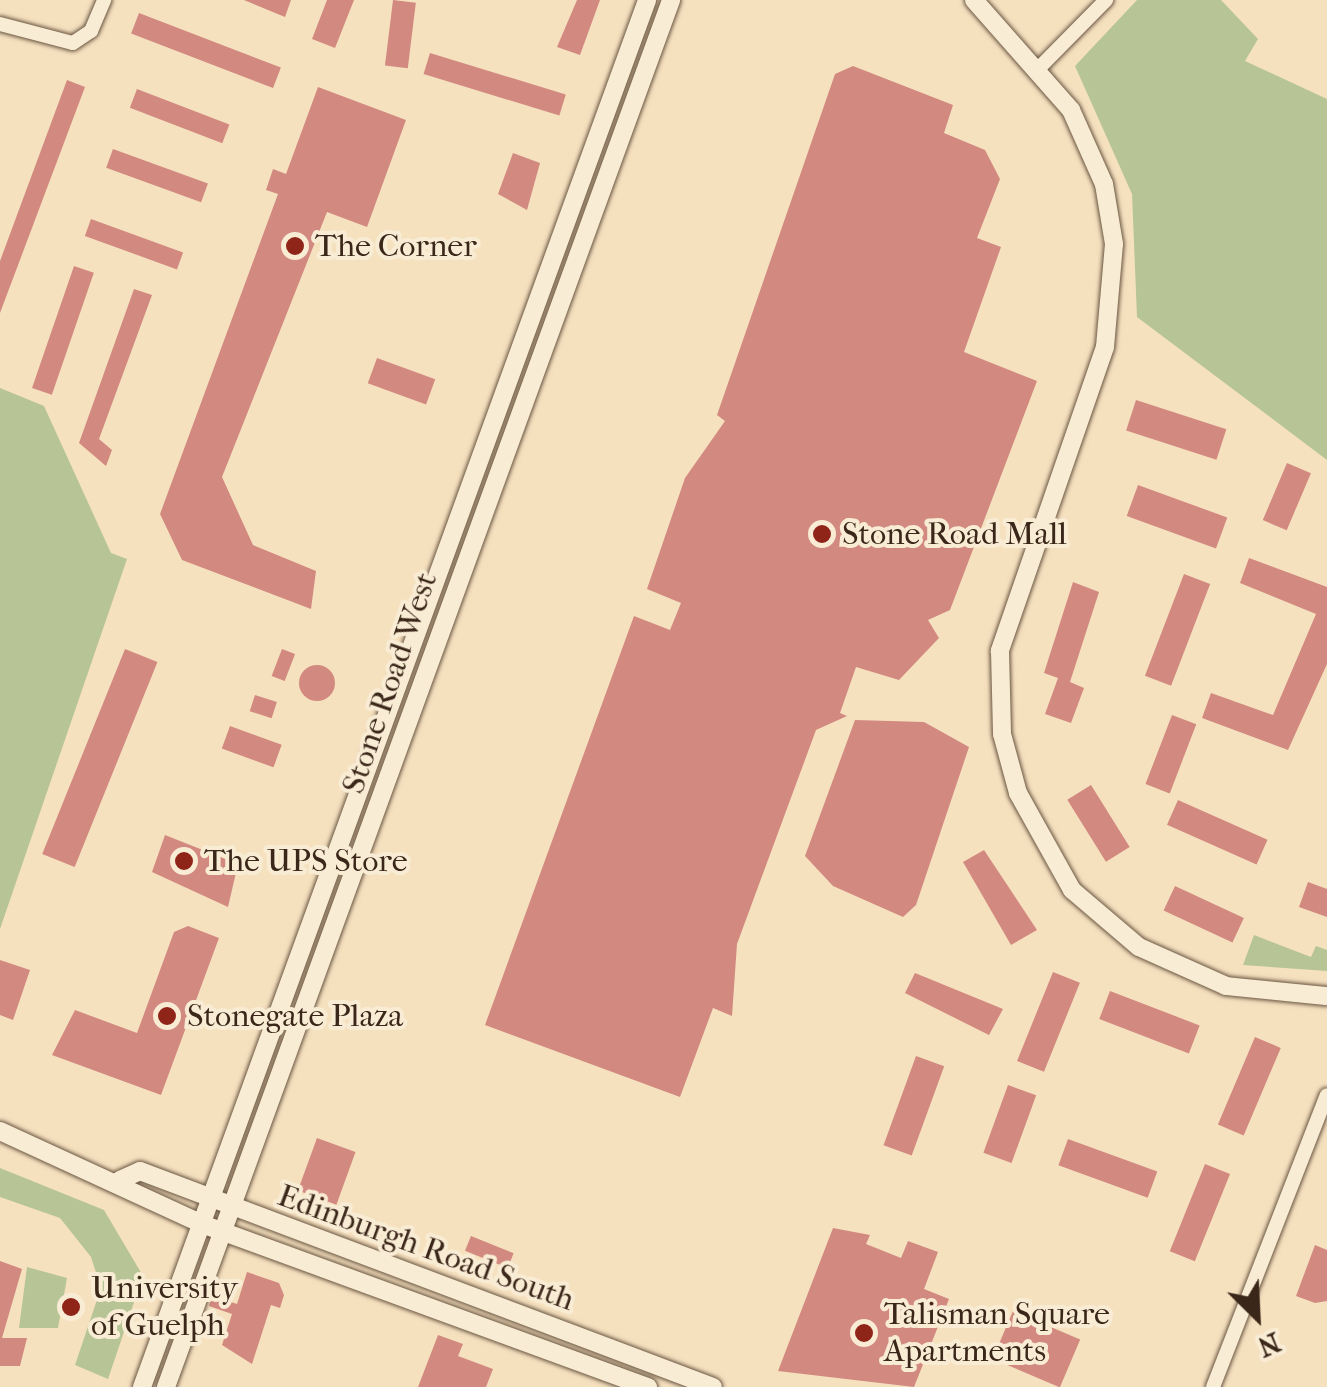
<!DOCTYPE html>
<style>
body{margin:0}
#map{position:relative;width:1327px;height:1387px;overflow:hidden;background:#f6e1bf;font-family:"IM FELL French Canon",serif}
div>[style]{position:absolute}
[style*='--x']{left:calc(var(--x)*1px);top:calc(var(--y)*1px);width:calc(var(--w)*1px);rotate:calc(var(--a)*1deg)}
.green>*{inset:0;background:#b6c496}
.building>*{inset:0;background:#d28980;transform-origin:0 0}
.round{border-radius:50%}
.roads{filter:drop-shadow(0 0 2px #6a5642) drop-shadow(0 0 2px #6a5642)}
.minor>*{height:14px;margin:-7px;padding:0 7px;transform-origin:7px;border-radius:7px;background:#f9ecd5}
.tertiary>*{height:18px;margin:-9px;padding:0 9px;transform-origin:9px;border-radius:9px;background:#f9ecd5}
.secondary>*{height:18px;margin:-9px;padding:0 9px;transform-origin:9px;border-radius:9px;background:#f9ecd5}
.dots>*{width:28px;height:28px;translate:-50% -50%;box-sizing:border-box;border:5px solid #f9ecd5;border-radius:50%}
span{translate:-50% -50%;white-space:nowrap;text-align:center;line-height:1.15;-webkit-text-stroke:8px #f9ecd5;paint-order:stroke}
.poi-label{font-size:32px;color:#3b2719}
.left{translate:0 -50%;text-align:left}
.street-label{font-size:32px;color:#3b2719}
.north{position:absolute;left:1207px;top:1267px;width:100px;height:100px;-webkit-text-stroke:8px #f9ecd5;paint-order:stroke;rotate:156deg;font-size:28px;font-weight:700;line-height:40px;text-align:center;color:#3b2719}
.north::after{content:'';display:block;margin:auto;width:35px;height:45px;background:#3b2719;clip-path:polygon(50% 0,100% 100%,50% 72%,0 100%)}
</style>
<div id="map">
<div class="green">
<div style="clip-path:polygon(1137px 0,1221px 0,1258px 39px,1245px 61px,1327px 99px,1327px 460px,1137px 317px,1132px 194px,1075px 66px)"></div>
<div style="clip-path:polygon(0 388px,44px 406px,111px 553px,127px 559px,0 929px)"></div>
<div style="clip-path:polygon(1254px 935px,1311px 957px,1316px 946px,1327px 950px,1327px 971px,1243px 965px)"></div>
<div style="clip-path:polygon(0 1168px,104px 1210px,143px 1276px,108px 1379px,75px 1365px,101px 1288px,91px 1257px,60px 1218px,0 1197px)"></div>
<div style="clip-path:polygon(27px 1267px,67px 1278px,58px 1328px,19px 1328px)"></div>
</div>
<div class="building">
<div style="clip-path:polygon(244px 0,291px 0,285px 17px)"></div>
<div style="clip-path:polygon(327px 0,354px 0,335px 48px,312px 39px)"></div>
<div style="left:393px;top:0;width:23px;height:66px;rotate:7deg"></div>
<div style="clip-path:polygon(577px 0,600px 0,580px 55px,557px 47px)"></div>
<div style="left:139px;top:13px;width:152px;height:22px;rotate:21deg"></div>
<div style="left:430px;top:53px;width:142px;height:22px;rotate:17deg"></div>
<div style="clip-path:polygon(853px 66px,953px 105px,944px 133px,985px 150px,1000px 179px,977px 238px,1001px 247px,964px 352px,1037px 381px,950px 610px,928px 620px,939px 638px,899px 680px,856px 667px,840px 713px,847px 716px,816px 730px,737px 944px,732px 1016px,713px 1008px,680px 1097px,485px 1025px,634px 616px,670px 630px,681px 603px,647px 589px,685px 478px,725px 421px,717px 415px,835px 74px)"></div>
<div style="clip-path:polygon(67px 80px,85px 87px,0 313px,0 261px)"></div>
<div style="clip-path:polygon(318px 87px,406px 120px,367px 227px,327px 212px,222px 477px,253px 545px,316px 571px,311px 609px,182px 560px,160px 514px,278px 194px,266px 190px,273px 169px,286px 174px)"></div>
<div style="left:137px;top:89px;width:99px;height:20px;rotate:21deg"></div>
<div style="left:113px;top:149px;width:101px;height:20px;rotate:20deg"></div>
<div style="clip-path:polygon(513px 153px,540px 163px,527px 210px,498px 194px)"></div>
<div style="left:91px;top:219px;width:98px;height:18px;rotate:20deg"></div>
<div style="left:74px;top:266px;width:21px;height:129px;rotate:19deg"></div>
<div style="clip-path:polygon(134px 289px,152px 295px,99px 439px,112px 450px,106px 466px,79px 443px)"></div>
<div style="left:377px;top:358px;width:62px;height:27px;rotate:20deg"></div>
<div style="left:1136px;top:400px;width:95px;height:32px;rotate:18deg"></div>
<div style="left:1287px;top:463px;width:26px;height:62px;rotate:23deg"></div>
<div style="left:1138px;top:485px;width:95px;height:33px;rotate:20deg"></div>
<div style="clip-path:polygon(1249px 558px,1327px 587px,1327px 664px,1288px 750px,1202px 718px,1211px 693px,1273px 715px,1316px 614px,1240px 583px)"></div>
<div style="left:1184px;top:574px;width:28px;height:109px;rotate:21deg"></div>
<div style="clip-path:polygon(1073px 582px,1099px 592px,1070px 682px,1084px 688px,1071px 723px,1045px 714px,1058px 678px,1044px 673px)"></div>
<div style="left:125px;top:649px;width:35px;height:221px;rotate:22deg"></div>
<div style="left:282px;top:649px;width:14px;height:29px;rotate:21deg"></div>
<div class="round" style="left:299px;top:665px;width:36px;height:36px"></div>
<div style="left:255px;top:695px;width:23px;height:17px;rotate:18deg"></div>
<div style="left:1172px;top:715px;width:26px;height:74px;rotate:21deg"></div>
<div style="clip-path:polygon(855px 720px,924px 722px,969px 747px,916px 905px,903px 917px,833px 886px,805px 856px)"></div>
<div style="left:230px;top:726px;width:55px;height:24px;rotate:20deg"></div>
<div style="left:1091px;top:785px;width:73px;height:28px;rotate:58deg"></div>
<div style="left:1178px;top:800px;width:98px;height:27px;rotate:24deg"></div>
<div style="clip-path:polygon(165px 835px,238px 864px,228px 907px,152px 872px)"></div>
<div style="clip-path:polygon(984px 850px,1037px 930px,1011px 945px,963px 862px)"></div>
<div style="clip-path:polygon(1308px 882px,1327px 889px,1327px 917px,1299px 907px)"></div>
<div style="left:1175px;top:886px;width:76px;height:27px;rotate:25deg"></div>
<div style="clip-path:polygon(188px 926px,219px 938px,161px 1095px,52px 1055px,75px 1010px,137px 1033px,174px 932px)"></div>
<div style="clip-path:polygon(0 960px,30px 970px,13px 1020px,0 1015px)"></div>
<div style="left:1053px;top:972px;width:29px;height:96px;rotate:22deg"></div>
<div style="clip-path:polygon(915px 973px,1003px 1009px,989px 1035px,905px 993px)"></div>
<div style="left:1110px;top:991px;width:96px;height:30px;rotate:21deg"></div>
<div style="left:1255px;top:1037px;width:28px;height:95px;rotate:23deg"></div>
<div style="left:916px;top:1056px;width:30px;height:95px;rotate:20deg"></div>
<div style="left:1008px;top:1085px;width:30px;height:72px;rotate:20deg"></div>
<div style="left:317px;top:1138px;width:41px;height:56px;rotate:20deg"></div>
<div style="left:1068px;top:1139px;width:95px;height:28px;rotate:20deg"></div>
<div style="left:1205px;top:1164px;width:27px;height:94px;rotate:22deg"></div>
<div style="clip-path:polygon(833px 1228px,870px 1235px,866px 1244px,901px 1258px,908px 1241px,938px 1252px,924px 1289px,949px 1299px,914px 1387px,778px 1371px)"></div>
<div style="left:471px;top:1236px;width:46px;height:16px;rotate:22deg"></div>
<div style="clip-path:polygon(1315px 1245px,1327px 1250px,1327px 1301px,1315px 1303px,1296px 1296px)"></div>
<div style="clip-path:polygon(0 1261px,22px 1269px,2px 1338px,27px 1338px,20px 1366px,0 1366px)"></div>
<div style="clip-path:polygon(247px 1272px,279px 1283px,284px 1295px,280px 1308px,271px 1305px,252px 1364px,222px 1345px,232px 1314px,209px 1306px,212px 1296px,237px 1304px)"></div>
<div style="left:1013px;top:1311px;width:73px;height:52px;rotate:23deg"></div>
<div style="clip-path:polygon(438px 1335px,463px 1344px,458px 1356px,493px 1369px,486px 1387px,418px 1387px)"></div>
</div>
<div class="roads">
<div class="minor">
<div style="--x:0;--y:24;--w:75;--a:14.6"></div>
<div style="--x:73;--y:43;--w:22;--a:-34"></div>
<div style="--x:91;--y:31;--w:34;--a:-67"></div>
<div style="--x:1041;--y:66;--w:93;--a:-45.4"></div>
<div style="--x:1213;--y:1387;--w:313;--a:-68.7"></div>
</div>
<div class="tertiary">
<div style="--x:974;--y:0;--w:147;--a:48.6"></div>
<div style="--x:1071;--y:110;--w:81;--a:66"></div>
<div style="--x:1104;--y:184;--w:61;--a:80.5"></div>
<div style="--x:1114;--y:244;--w:103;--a:95"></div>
<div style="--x:1105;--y:347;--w:322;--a:109.1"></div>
<div style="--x:1000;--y:651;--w:83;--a:88.6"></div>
<div style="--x:1002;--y:734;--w:61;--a:74.8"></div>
<div style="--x:1018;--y:793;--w:111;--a:60.9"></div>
<div style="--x:1072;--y:890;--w:88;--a:40.4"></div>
<div style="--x:1139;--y:947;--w:95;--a:24.1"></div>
<div style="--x:1226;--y:986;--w:101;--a:5.7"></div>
</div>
<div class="secondary">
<div style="--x:0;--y:1131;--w:222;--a:24.7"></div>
<div style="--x:202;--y:1224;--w:475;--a:20.1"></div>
<div style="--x:120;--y:1180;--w:22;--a:-24"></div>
<div style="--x:140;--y:1171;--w:612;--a:20.65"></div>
<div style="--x:142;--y:1387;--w:1476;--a:-69.99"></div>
<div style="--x:166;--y:1387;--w:1476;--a:-69.99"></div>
</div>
</div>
<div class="dots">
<div style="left:295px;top:246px;background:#8f2418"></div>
<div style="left:822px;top:534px;background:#8f2418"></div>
<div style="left:184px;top:861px;background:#8f2418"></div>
<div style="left:167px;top:1016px;background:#8f2418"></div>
<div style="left:71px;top:1307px;background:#8f2418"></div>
<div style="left:864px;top:1333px;background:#8f2418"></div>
</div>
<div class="poi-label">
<span class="left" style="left:315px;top:246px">The Corner</span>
<span class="left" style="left:842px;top:534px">Stone Road Mall</span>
<span class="left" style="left:204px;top:861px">The UPS Store</span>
<span class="left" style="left:187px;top:1016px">Stonegate Plaza</span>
<span class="left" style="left:91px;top:1307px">University<br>of Guelph</span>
<span class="left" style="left:884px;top:1333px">Talisman Square<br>Apartments</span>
</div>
<div class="street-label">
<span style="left:390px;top:683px;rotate:-71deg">Stone Road West</span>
<span style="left:426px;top:1248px;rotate:20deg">Edinburgh Road South</span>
</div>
<div class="north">N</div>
</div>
